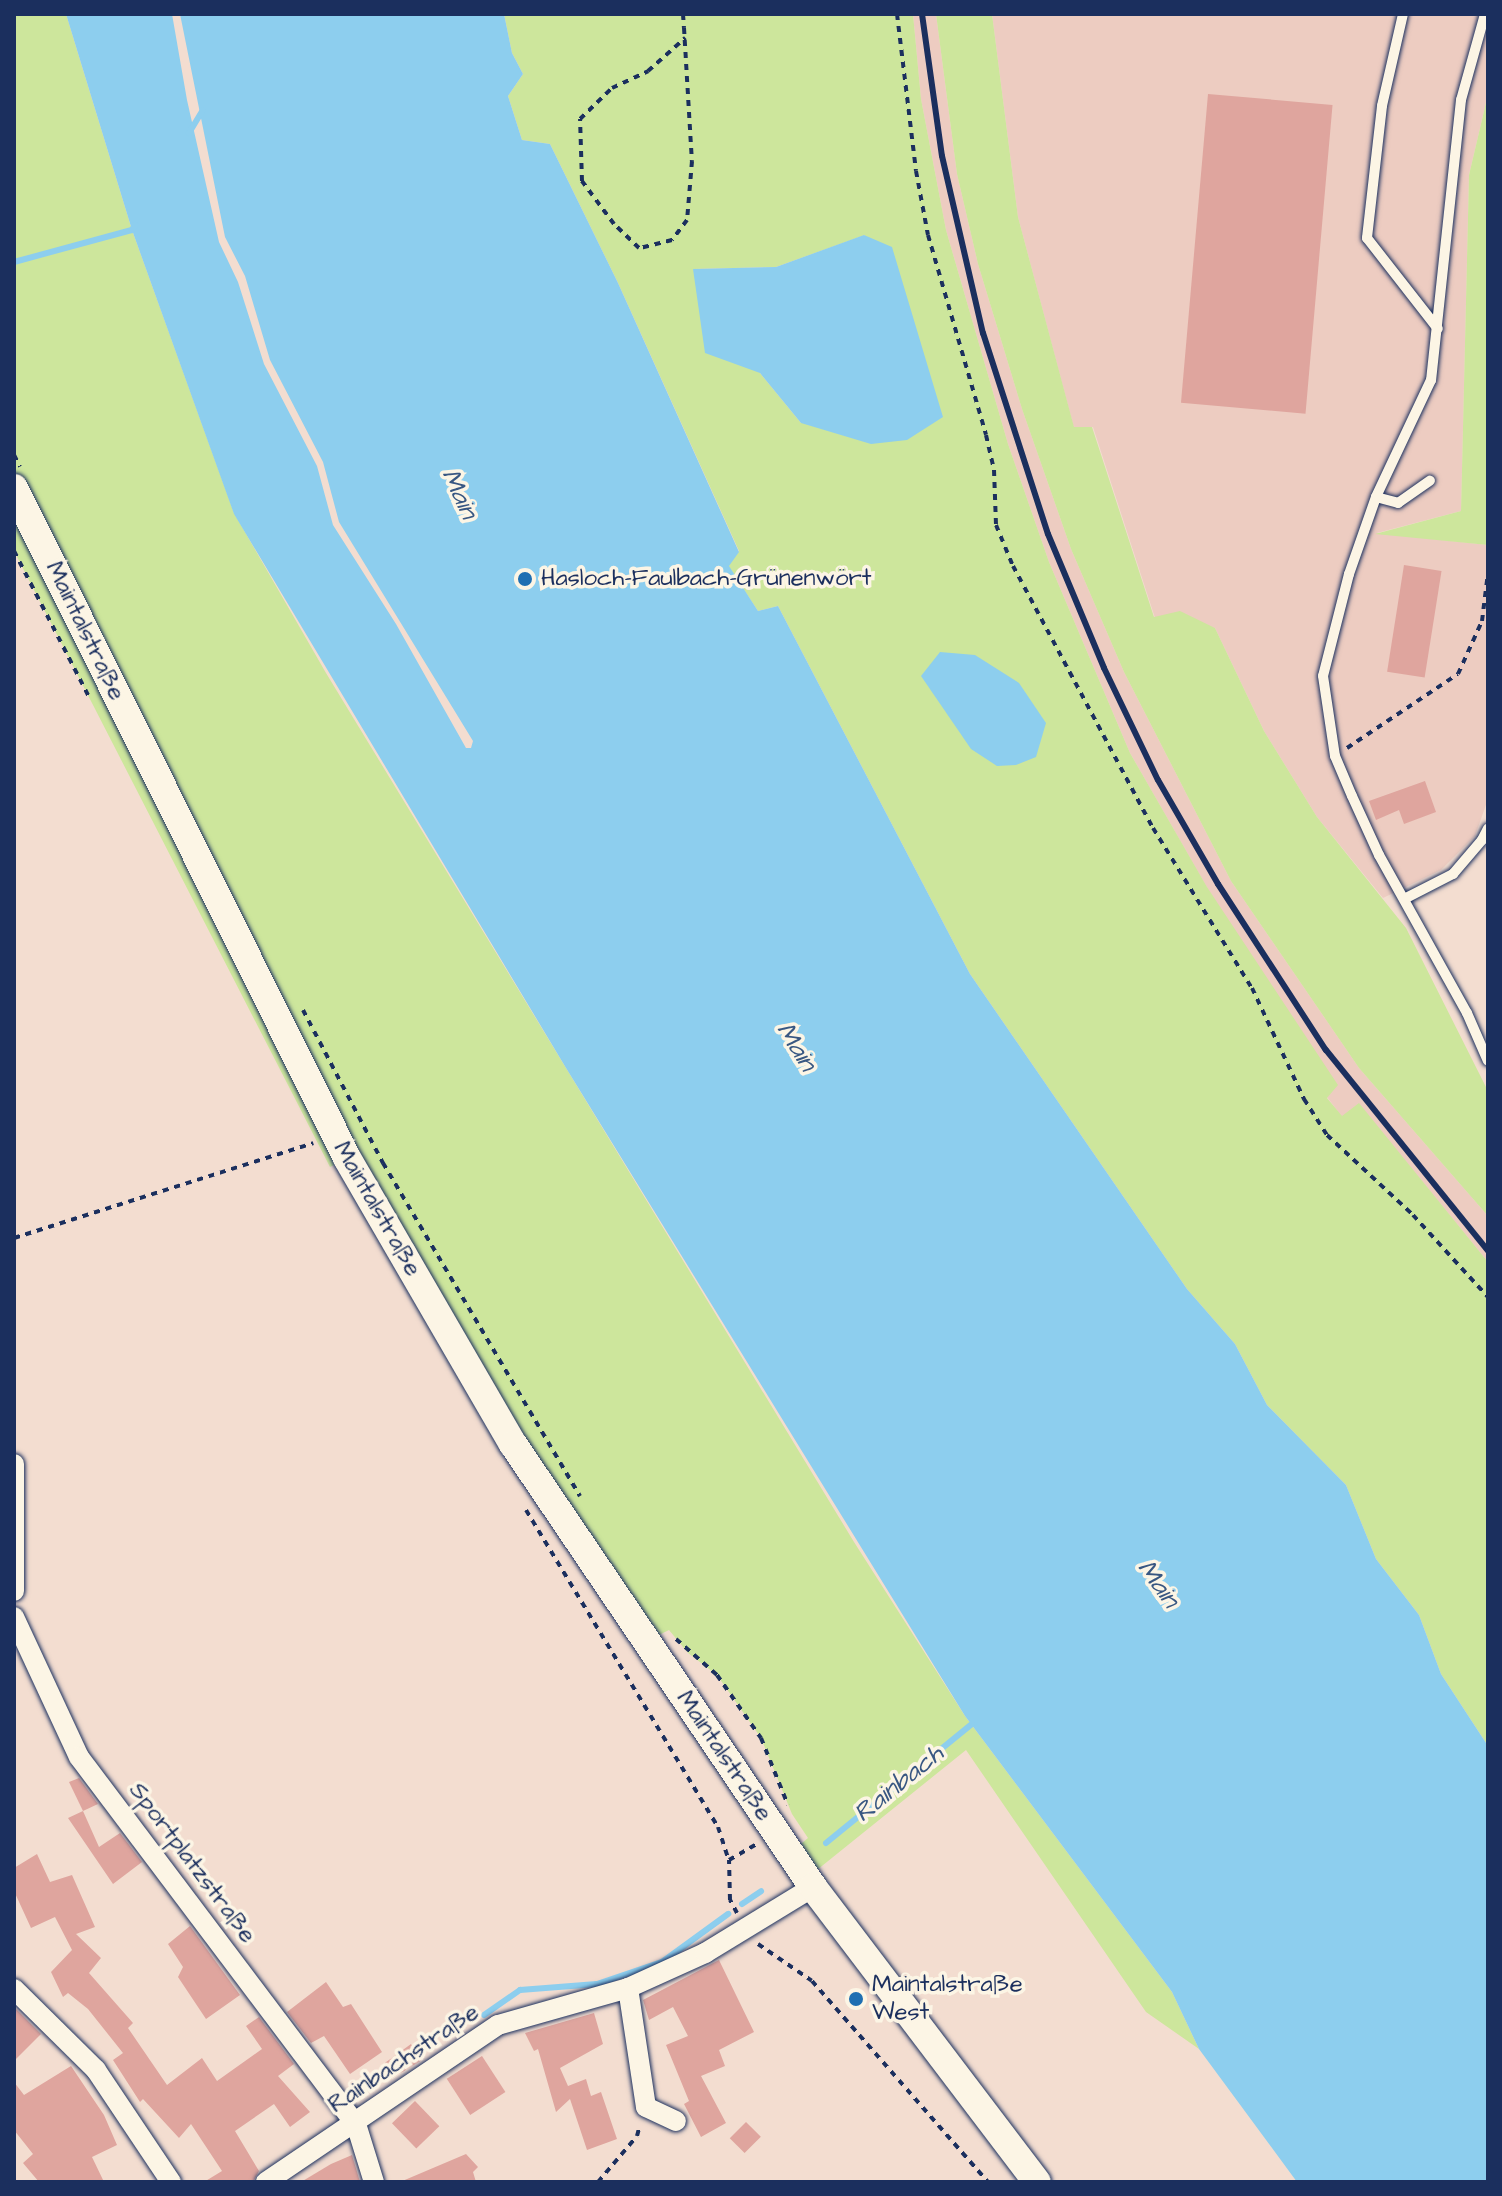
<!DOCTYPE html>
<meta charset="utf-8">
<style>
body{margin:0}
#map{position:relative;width:1502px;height:2196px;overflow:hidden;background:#f3ddd0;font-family:"Architects Daughter",sans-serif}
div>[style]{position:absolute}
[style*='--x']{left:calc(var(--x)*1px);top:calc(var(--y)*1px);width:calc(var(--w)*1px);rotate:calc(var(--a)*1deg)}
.built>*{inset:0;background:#edccc1}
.green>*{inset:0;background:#cde69c}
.water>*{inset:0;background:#8dceee}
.stream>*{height:6px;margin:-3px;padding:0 3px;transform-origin:3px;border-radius:3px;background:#8dceee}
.building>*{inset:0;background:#dfa59e;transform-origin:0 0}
.path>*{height:4px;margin-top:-2px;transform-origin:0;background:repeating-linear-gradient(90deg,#1b2f5e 0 6px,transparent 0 12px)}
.roads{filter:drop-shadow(0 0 2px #1b2f5e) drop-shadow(0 0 2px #1b2f5e)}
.service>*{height:10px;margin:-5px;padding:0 5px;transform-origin:5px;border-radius:5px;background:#fcf5e5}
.minor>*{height:20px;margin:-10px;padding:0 10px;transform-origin:10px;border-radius:10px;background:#fcf5e5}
.secondary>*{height:28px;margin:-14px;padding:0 14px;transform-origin:14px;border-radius:14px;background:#fcf5e5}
.rail>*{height:6px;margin:-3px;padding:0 3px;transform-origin:3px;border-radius:3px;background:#1b2f5e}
.dots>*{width:22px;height:22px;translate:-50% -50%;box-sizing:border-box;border:4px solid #fcf5e5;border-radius:50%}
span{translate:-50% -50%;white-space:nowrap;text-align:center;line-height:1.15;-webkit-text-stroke:7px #fcf5e5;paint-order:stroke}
.poi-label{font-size:24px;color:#1b2f5e}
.left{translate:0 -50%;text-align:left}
.street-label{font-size:24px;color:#1b2f5e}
.water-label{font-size:26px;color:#385782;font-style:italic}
.frame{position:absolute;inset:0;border:16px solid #1b2f5e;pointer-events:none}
</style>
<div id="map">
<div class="built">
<div style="clip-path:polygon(913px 14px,936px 14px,957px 174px,978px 264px,1022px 409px,1071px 549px,1124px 672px,1231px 881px,1359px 1068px,1488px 1216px,1488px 1262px,1359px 1104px,1342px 1117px,1327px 1097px,1130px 753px,1049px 562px,1008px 444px,946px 230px,921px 99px)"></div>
<div style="clip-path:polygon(992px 14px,1488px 14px,1488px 94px,1469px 175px,1461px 511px,1377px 533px,1488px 545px,1488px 799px,1475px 836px,1441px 870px,1383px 898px,1317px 817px,1264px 731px,1215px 628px,1155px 618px,1093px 427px,1074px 428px,1018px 217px)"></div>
</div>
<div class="green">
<div style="clip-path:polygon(14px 14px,66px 14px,132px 230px,234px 513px,326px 673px,854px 1542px,965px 1716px,1172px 1992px,1199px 2049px,1146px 2012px,966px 1750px,807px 1878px,790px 1853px,808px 1838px,792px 1814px,761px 1738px,717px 1675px,688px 1653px,669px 1630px,647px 1641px,346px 1159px,330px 1167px,14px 551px)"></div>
<div style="clip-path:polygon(evenodd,504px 14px,913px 14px,921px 99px,946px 230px,1008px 444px,1049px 562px,1130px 753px,1207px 887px,1338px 1085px,1327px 1098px,1342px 1116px,1359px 1103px,1488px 1262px,1488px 1746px,1441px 1674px,1419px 1615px,1376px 1559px,1346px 1485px,1267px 1405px,1235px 1344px,1187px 1289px,970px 974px,778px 606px,758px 611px,727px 564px,739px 551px,618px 283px,550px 144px,522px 140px,508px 96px,523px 74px,512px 53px,504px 14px,865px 235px,801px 423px,760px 373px,693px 269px,776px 267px,865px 235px)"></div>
<div style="clip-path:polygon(936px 14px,992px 14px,1018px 217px,1074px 427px,1092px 427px,1154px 617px,1180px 611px,1215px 628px,1264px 731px,1317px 817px,1406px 928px,1488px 1091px,1488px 1216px,1359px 1068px,1231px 881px,1124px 672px,1071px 549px,1022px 409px,978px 264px,957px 174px)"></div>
<div style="clip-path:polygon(1488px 94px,1488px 545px,1375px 534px,1461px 511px,1469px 175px)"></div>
</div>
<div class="water">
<div style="clip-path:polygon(66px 14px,172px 14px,187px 100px,219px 242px,238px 282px,264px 364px,317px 466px,333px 525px,396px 624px,466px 748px,471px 748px,473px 741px,339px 522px,323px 462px,270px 360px,245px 276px,225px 237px,180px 14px,504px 14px,512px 53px,523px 74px,508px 96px,522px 140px,550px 144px,618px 283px,739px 552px,729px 566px,758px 611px,778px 606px,970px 974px,1187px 1289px,1235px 1344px,1267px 1405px,1346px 1485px,1376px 1559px,1419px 1615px,1441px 1674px,1488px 1746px,1488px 2182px,1297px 2182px,1199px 2049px,1172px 1992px,965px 1716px,566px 1068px,234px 514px,132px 230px)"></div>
<div style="clip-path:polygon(864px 235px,892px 247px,943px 417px,907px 440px,871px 444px,801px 423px,760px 373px,705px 353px,693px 269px,776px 267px)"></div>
<div style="clip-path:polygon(940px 652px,975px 655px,1019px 683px,1046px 723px,1036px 757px,1016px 765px,997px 766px,971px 749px,921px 676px)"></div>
</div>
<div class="stream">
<div style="--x:189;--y:133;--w:26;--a:-59"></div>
<div style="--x:14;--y:262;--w:122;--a:-15.2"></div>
<div style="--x:132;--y:230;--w:6;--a:-59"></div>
<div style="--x:826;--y:1843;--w:188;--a:-39.2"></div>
<div style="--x:742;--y:1904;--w:23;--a:-34"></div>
<div style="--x:484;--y:2015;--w:44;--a:-34.8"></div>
<div style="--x:520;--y:1990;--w:77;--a:-4.5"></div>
<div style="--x:597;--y:1984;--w:69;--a:-18.7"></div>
<div style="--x:662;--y:1962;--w:82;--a:-36"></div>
</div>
<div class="building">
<div style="left:1208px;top:94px;width:125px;height:310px;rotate:5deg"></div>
<div style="left:1404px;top:565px;width:38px;height:108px;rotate:9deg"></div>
<div style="clip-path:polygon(1425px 781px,1436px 812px,1404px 824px,1399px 810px,1376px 820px,1369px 801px)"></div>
<div style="clip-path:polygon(79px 1778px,98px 1804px,83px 1811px,69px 1782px)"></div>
<div style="clip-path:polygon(83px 1811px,99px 1847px,120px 1833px,142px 1862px,113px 1884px,68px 1818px)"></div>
<div style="clip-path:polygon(37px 1854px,50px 1882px,72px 1875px,95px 1927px,76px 1934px,101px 1958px,89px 1973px,133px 2023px,128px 2028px,167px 2085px,202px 2058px,217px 2081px,262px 2049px,246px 2026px,259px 2017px,294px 2064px,278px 2076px,310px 2112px,290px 2127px,274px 2104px,235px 2131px,259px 2171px,253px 2182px,204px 2182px,222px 2171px,191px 2124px,179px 2138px,143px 2099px,140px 2102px,113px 2060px,123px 2053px,88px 2009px,68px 1993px,63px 1997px,51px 1972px,72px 1950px,55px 1917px,31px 1928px,14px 1891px,14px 1868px)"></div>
<div style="clip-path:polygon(190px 1926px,240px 1995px,206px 2019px,178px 1977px,183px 1967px,168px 1944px)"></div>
<div style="clip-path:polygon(719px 1960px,754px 2032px,719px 2050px,725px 2066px,701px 2076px,726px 2123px,701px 2137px,684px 2104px,689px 2101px,666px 2045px,688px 2036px,673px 2007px,649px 2020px,643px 2000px)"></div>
<div style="clip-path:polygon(326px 1982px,343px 2007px,351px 2004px,382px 2052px,350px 2074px,324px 2036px,311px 2043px,287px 2012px)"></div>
<div style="clip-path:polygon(14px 2007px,41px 2034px,14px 2061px)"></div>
<div style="clip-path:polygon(594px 2013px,603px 2044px,560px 2068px,568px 2086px,586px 2079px,591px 2096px,601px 2092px,617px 2139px,587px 2150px,570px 2099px,556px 2112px,538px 2049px,534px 2051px,525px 2033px)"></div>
<div style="clip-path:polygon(411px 2044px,422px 2060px,391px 2079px,382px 2065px)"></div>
<div style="left:482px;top:2056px;width:43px;height:42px;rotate:57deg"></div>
<div style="clip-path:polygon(71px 2066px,104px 2115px,117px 2145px,92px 2157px,104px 2182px,39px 2182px,23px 2163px,33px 2154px,14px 2130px,14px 2082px,24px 2095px)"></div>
<div style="left:415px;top:2101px;width:35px;height:32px;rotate:46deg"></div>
<div style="left:746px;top:2122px;width:21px;height:23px;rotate:45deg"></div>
<div style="clip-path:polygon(466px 2154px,478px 2167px,473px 2172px,476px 2182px,400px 2182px)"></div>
<div style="clip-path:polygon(352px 2155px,360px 2182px,301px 2182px,331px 2164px)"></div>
</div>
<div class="path">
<div style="--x:683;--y:14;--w:14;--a:86"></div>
<div style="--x:684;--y:28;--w:133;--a:86.6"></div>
<div style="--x:692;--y:161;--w:59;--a:94.8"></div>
<div style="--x:687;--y:220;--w:25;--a:127"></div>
<div style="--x:672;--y:240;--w:34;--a:166"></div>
<div style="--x:639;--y:248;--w:35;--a:-136"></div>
<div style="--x:614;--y:224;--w:54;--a:-126.7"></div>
<div style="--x:582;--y:181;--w:62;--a:-91.8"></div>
<div style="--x:580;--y:119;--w:45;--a:-44.1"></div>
<div style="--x:612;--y:88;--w:40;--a:-25"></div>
<div style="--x:648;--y:71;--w:50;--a:-41.7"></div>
<div style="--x:897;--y:14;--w:158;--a:83.1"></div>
<div style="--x:916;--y:171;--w:65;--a:79.4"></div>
<div style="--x:928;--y:235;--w:208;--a:73.8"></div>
<div style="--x:986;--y:435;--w:36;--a:77"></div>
<div style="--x:994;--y:470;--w:55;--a:87.9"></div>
<div style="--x:996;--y:525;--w:44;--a:67.5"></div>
<div style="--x:1013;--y:566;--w:297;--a:61.9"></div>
<div style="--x:1153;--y:828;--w:188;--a:58.3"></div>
<div style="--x:1252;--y:988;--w:123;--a:64.9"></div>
<div style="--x:1304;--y:1099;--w:43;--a:57.4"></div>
<div style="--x:1327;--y:1135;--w:117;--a:42.9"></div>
<div style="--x:1413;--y:1215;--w:111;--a:47.6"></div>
<div style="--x:14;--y:455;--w:13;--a:63"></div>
<div style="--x:14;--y:551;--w:166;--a:62.8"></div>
<div style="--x:1347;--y:748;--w:133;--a:-33.7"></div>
<div style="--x:1458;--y:674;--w:58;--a:-65.6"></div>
<div style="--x:1482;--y:621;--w:48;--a:-82.9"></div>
<div style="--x:303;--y:1010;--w:173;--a:62.4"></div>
<div style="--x:383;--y:1163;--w:387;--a:59.4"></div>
<div style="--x:14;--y:1238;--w:314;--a:-17.6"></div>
<div style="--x:526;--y:1510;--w:371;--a:58.8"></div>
<div style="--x:718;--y:1827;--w:35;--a:72"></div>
<div style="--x:676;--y:1639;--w:55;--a:41.3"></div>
<div style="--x:717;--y:1675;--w:77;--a:55.1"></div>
<div style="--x:761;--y:1738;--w:72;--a:68.1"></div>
<div style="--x:737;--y:1913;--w:15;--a:-118"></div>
<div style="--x:730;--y:1900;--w:40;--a:-91.4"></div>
<div style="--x:729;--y:1860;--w:32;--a:-30"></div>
<div style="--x:758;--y:1944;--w:65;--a:34.4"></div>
<div style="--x:812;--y:1981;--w:267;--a:48.8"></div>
<div style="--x:598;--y:2182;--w:60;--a:-49.7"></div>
<div style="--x:637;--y:2136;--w:11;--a:-75"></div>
</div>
<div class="roads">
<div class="service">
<div style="--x:1403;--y:14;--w:94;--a:102.9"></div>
<div style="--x:1382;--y:106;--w:133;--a:96.5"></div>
<div style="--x:1367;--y:238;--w:115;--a:52"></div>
<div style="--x:1485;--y:14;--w:89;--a:105.6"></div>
<div style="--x:1461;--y:100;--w:282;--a:96.1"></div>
<div style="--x:1431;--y:380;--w:129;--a:115.2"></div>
<div style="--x:1376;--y:497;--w:82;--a:109.3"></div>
<div style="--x:1349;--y:574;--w:105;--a:104.3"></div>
<div style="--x:1323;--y:676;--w:81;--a:81.5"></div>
<div style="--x:1335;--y:756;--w:43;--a:67"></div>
<div style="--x:1352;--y:796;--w:65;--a:65.4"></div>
<div style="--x:1379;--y:855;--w:181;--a:60.9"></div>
<div style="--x:1467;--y:1013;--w:52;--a:66.4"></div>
<div style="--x:1376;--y:497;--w:23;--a:15"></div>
<div style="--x:1398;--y:503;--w:39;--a:-35"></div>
<div style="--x:1406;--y:898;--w:53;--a:-27.1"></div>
<div style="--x:1453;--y:874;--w:45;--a:-49.5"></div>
<div style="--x:1482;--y:840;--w:13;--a:-63"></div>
</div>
<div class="minor">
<div style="--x:14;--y:1464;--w:127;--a:90"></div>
<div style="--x:14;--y:1617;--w:154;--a:65.1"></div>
<div style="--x:79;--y:1757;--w:460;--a:53"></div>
<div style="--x:356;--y:2124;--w:61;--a:72.8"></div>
<div style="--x:628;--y:1988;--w:120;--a:81.4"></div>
<div style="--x:646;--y:2107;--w:33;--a:25"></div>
<div style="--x:14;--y:1989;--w:115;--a:44.6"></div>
<div style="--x:96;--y:2070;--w:135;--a:56.2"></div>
<div style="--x:266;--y:2182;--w:280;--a:-34.1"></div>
<div style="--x:498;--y:2025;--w:135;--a:-15.9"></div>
<div style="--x:628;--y:1988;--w:85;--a:-24.4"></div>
<div style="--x:705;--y:1953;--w:127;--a:-31.4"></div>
</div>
<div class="secondary">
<div style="--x:14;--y:488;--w:748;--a:63.57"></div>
<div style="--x:347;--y:1158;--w:331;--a:59.9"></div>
<div style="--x:513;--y:1444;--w:535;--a:55.89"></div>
<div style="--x:813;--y:1887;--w:370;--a:52.8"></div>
</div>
</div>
<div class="rail">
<div style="--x:922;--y:14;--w:143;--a:82"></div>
<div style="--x:942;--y:156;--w:182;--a:77"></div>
<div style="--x:983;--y:333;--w:211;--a:72.1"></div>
<div style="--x:1048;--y:534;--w:145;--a:67.3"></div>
<div style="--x:1104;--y:668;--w:124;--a:64.3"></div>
<div style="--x:1158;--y:780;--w:120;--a:60"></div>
<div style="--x:1218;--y:884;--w:198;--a:57"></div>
<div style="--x:1326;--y:1050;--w:258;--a:51.1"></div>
</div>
<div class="dots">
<div style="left:525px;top:579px;background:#1f6fb2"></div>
<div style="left:856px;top:1999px;background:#1f6fb2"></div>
</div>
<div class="poi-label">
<span class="left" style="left:541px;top:579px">Hasloch-Faulbach-Grünenwört</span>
<span class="left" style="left:872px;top:1999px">Maintalstraße<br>West</span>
</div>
<div class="street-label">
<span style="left:85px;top:631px;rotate:64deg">Maintalstraße</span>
<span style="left:377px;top:1209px;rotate:60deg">Maintalstraße</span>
<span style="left:724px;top:1756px;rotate:56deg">Maintalstraße</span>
<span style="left:192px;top:1863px;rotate:53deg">Sportplatzstraße</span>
<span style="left:404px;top:2059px;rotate:-34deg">Rainbachstraße</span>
</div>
<div class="water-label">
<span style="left:459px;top:494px;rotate:65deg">Main</span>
<span style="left:796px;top:1047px;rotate:58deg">Main</span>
<span style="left:1158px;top:1584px;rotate:54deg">Main</span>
<span style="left:899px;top:1784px;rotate:-39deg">Rainbach</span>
</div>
<div class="frame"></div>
</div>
